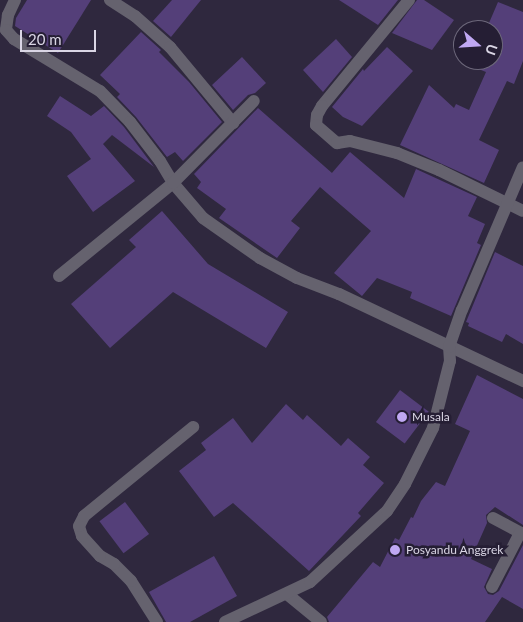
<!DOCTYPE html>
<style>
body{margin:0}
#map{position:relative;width:523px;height:622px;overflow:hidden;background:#2f283e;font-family:Lato,sans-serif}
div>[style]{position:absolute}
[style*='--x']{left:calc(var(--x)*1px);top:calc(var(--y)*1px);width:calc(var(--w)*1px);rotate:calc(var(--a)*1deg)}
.building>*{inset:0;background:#543f79;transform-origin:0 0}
.lane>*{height:12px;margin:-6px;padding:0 6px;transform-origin:6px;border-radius:6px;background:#65626e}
.street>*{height:12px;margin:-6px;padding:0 6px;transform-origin:6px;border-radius:6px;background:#65626e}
.dots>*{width:14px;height:14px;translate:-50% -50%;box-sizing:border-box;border:2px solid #251e34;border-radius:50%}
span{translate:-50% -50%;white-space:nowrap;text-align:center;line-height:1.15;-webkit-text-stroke:5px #251e34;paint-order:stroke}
.poi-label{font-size:12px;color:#dad6e5}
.left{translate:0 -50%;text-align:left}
.north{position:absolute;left:453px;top:20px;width:50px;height:50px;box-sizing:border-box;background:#251e34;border:1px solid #6d687b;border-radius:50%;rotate:109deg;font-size:14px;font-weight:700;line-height:20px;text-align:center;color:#dad6e5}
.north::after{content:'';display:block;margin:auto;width:18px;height:22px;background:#c0a8f3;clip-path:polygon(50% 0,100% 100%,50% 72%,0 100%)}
.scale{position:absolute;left:20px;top:30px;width:76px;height:22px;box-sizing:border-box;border:2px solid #dad6e5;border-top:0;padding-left:6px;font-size:15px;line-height:18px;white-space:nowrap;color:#dad6e5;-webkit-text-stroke:4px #251e34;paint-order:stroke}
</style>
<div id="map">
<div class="building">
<div style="clip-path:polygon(27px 0,91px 0,58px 53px,15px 26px,16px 18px)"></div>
<div style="clip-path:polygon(172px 0,201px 0,171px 37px,153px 21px)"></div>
<div style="clip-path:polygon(339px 0,398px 0,378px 25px)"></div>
<div style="clip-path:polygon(417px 0,424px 0,454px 20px,432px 50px,392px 33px)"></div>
<div style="clip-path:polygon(498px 2px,523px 12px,523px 61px,514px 84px,507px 81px,479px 140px,499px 150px,484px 183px,400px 145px,429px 85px,454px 108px,456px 104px,469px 110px,486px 72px,471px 66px,474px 60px,493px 60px,493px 30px,486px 30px)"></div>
<div style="clip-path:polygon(141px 32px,161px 50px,159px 52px,189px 82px,222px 122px,183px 161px,175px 152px,167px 157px,136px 117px,117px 97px,120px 94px,100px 75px)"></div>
<div style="clip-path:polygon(336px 39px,352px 57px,323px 92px,303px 70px)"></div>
<div style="clip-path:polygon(387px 47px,413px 71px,362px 126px,343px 117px,332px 107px,363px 69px,364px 71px)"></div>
<div style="clip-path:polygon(242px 57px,266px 83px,255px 93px,248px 95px,233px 110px,212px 85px)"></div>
<div style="clip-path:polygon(60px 96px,91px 116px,104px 106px,124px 127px,154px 167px,112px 135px,103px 144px,135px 181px,93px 212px,67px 176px,91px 159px,71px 132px,47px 116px)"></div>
<div style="clip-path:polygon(258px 108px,332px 173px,325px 181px,350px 152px,404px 198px,416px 169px,477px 197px,468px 216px,485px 224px,477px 243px,481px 245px,451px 316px,410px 298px,412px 292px,377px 278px,362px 296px,334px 273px,371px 231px,320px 187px,291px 221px,300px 228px,277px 258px,219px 218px,226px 209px,197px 188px,201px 182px,194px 174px)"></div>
<div style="clip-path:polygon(162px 211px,208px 264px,288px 312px,266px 348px,173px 292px,110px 348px,71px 304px,136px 247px,129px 240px)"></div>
<div style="clip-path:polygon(495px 252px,523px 266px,523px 344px,506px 334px,502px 342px,468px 326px,469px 323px,466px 322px)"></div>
<div style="clip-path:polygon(477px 375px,523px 399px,523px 525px,495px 507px,486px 515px,487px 523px,471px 559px,492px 569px,484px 587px,488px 594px,493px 595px,499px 591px,523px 545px,523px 609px,502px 597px,485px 622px,329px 622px,327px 617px,373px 562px,380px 567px,395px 538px,399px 540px,411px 517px,413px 518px,421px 501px,436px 482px,445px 486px,470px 431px,455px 424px)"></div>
<div style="left:400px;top:390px;width:36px;height:40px;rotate:37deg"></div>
<div style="clip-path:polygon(286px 404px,303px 420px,307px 415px,341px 446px,348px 438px,370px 457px,363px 465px,384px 483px,358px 513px,361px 516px,309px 571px,233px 503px,214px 517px,179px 471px,206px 450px,201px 443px,233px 418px,252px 443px)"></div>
<div style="left:125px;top:502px;width:40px;height:32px;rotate:53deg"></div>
<div style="clip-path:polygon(214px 556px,237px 596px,190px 622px,166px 622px,149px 592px)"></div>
</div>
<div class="lane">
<div style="--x:157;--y:622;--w:49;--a:-122.4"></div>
<div style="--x:131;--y:581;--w:24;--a:-135"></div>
<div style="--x:114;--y:564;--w:16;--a:-150"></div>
<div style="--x:100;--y:556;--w:27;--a:-132"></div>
<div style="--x:82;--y:536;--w:10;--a:-107"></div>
<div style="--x:79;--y:526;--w:11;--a:-63"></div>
<div style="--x:84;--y:516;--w:141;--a:-39.2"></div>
</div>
<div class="street">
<div style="--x:15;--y:0;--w:17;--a:115"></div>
<div style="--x:8;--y:15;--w:15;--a:98"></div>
<div style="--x:6;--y:30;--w:12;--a:48"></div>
<div style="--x:14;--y:39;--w:100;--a:31.2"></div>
<div style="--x:100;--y:91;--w:43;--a:45.9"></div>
<div style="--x:130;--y:122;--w:49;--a:52.4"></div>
<div style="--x:160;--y:161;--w:26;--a:59"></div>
<div style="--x:173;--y:183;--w:46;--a:49.4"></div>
<div style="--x:203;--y:218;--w:70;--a:35.1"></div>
<div style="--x:260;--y:258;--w:42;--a:28.4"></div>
<div style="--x:297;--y:278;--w:45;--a:20.9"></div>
<div style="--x:339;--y:294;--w:204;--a:25.3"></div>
<div style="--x:110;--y:0;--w:30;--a:33"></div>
<div style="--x:135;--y:16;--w:47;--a:41.5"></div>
<div style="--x:170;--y:47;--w:99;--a:50.3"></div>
<div style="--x:409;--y:0;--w:137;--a:129.4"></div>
<div style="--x:322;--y:106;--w:10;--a:119"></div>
<div style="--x:317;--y:115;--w:10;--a:96"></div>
<div style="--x:316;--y:125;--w:28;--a:41"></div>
<div style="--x:337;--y:143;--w:13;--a:-9"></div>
<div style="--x:350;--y:141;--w:49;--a:14.3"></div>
<div style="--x:397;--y:153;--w:45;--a:22"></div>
<div style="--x:439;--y:170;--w:93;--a:26"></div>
<div style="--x:59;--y:276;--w:147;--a:-39.2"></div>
<div style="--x:173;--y:183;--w:115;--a:-45.4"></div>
<div style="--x:493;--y:518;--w:34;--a:28"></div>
<div style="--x:492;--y:587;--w:61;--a:-62.6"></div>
<div style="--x:287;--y:594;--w:44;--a:39.5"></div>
<div style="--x:225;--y:622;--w:94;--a:-25.2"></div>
<div style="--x:310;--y:582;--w:105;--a:-42.7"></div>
<div style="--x:387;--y:511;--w:32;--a:-56"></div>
<div style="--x:405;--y:484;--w:63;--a:-63.4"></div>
<div style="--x:433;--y:428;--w:69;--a:-75.8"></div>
<div style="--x:450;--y:361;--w:14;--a:-94"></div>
<div style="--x:449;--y:347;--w:39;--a:-71"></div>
<div style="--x:462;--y:310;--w:155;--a:-66.9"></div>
</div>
<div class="dots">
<div style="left:402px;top:417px;background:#c0a8f3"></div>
<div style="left:395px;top:550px;background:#c0a8f3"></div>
</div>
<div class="poi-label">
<span class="left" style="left:412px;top:417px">Musala</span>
<span class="left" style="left:406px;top:550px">Posyandu Anggrek</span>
</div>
<div class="north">U</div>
<div class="scale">20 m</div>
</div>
